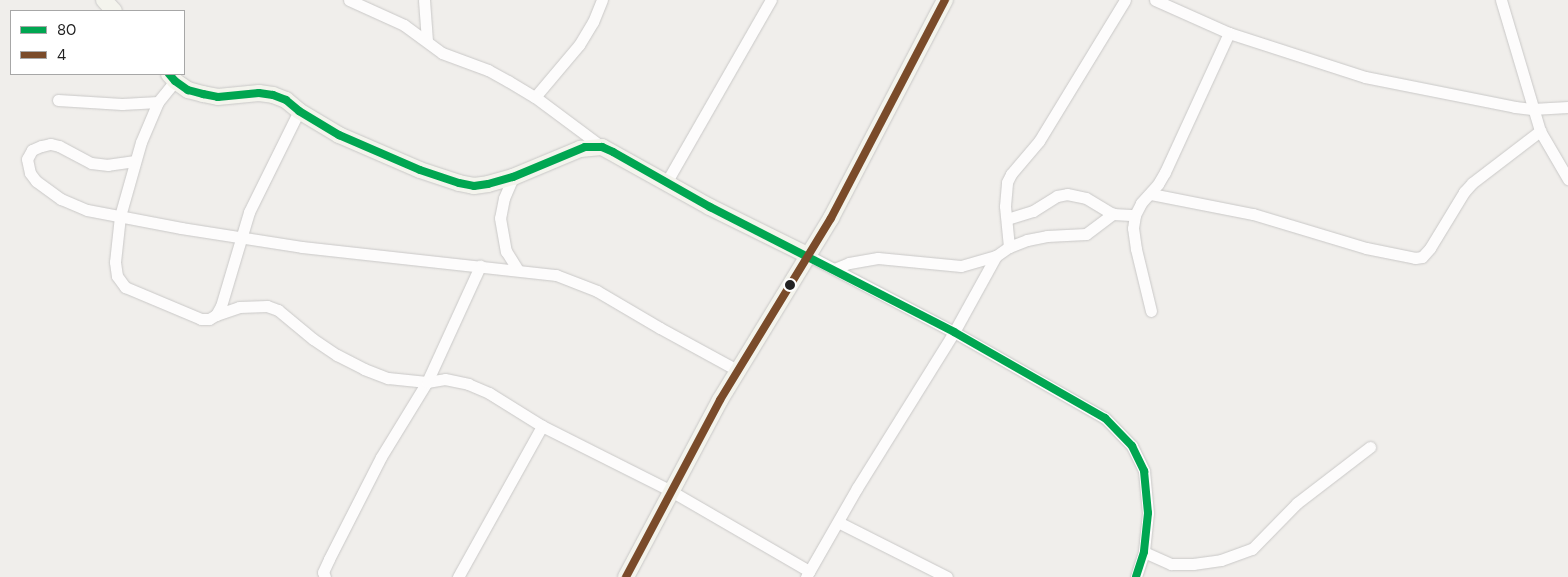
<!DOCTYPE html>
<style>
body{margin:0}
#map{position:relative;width:1568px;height:577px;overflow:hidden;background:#f0eeeb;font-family:"DM Sans",sans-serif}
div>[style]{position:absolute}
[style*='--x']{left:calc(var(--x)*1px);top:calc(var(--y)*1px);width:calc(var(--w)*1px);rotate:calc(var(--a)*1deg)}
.roads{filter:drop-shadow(0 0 1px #c9c8c7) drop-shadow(0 0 1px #c9c8c7)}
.street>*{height:11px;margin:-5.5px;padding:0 5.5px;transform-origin:5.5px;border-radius:5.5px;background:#fdfcfc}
.secondary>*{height:16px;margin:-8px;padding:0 8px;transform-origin:8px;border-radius:8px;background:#f4f4ed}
.bus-1>*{height:8px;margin:-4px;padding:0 4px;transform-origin:4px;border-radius:4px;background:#00a651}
.bus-2>*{height:8px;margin:-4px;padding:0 4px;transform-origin:4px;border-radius:4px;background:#7a4b2a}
.dots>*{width:14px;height:14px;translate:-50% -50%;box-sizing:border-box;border:2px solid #fff;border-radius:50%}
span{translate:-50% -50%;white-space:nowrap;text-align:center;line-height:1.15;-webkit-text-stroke:4.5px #fff;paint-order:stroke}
.legend{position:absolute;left:10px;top:10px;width:175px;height:65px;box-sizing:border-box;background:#fff;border:1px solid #a7a7a7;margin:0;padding:6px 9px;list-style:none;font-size:15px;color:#222}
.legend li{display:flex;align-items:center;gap:10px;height:25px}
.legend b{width:25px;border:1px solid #a7a7a7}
</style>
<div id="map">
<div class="roads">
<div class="street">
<div style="--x:349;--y:0;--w:60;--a:24.4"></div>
<div style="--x:404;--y:25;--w:47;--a:36.4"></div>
<div style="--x:442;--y:53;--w:49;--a:20.3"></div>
<div style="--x:488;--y:70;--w:23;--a:29"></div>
<div style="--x:508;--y:81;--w:31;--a:31"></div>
<div style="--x:535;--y:97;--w:84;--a:36.7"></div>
<div style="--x:424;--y:0;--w:41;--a:85.8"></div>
<div style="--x:1155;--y:0;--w:81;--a:24"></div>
<div style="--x:1229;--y:33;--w:143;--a:17.9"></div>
<div style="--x:1365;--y:77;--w:153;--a:11.3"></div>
<div style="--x:1515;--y:107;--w:17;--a:7"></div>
<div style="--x:1532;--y:109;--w:36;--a:-3"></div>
<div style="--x:1501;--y:0;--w:137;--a:73.4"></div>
<div style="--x:1540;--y:131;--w:56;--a:59.7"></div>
<div style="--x:175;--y:81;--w:27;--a:129"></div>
<div style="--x:158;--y:102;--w:43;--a:113"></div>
<div style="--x:141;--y:142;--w:77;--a:105.8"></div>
<div style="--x:120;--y:216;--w:46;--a:96.2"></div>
<div style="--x:115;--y:262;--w:14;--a:82"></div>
<div style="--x:117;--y:276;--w:14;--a:54"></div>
<div style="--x:125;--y:287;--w:82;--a:22.8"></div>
<div style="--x:201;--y:319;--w:8;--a:0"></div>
<div style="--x:209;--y:319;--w:8;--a:-30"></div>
<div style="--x:216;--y:315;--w:10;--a:-61"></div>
<div style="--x:221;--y:306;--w:98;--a:-73.4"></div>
<div style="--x:249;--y:212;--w:113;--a:-63.7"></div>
<div style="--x:535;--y:97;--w:68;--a:-49.8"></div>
<div style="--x:579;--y:45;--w:27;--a:-59"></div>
<div style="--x:593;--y:22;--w:24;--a:-68"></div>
<div style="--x:58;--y:100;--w:64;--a:3.6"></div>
<div style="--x:122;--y:104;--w:36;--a:-3"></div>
<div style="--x:135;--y:161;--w:27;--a:172"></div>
<div style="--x:108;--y:165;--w:17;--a:-173"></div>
<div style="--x:91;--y:163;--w:36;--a:-152"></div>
<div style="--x:59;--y:146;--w:9;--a:-167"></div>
<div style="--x:50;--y:144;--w:9;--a:167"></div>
<div style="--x:41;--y:146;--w:10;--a:156"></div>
<div style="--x:32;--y:150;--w:10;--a:119"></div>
<div style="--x:27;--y:159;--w:14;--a:78"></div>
<div style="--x:30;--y:173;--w:10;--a:53"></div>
<div style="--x:36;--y:181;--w:31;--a:36"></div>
<div style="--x:61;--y:199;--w:28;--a:23"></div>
<div style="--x:87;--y:210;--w:96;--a:10.8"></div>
<div style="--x:181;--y:228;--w:122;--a:8.9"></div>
<div style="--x:302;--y:247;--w:256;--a:6.3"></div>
<div style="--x:556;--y:275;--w:44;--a:21.3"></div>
<div style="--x:597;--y:291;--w:73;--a:30.4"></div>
<div style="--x:660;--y:328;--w:90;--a:28.6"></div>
<div style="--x:513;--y:177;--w:23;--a:113"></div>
<div style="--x:504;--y:198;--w:20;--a:101"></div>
<div style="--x:500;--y:218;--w:34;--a:80"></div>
<div style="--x:506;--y:251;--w:22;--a:58"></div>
<div style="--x:666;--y:183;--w:211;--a:-60.2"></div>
<div style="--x:1151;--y:194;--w:104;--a:11.1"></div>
<div style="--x:1253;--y:214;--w:118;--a:16.7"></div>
<div style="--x:1366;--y:248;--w:50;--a:11.5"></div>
<div style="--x:1415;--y:258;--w:7;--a:-8"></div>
<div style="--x:1422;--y:257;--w:12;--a:-48"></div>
<div style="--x:1430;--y:248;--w:66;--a:-58.7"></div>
<div style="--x:1464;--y:192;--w:12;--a:-48"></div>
<div style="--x:1472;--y:183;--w:86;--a:-37.4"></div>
<div style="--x:1007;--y:219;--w:27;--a:-17"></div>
<div style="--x:1033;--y:211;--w:28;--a:-32"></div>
<div style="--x:1057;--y:196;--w:10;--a:-11"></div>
<div style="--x:1067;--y:194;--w:19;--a:12"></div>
<div style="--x:1086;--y:198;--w:31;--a:31"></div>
<div style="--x:1113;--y:214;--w:22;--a:3"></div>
<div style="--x:1009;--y:247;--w:41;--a:-95.6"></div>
<div style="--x:1005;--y:206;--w:24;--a:-85"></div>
<div style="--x:1007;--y:182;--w:9;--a:-63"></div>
<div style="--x:1011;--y:174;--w:43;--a:-49.7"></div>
<div style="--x:1039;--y:141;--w:165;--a:-58.6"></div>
<div style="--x:809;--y:256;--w:164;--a:27.7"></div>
<div style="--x:954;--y:332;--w:174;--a:29.7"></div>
<div style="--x:1105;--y:418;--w:39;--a:46"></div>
<div style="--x:1132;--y:446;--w:28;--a:64"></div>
<div style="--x:1144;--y:471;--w:42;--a:84.6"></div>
<div style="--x:1148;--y:513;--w:39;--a:96"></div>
<div style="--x:1144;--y:552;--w:26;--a:108"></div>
<div style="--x:834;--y:269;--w:16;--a:-22"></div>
<div style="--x:849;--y:263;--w:29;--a:-10"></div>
<div style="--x:878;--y:258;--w:83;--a:5.5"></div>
<div style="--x:961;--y:266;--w:36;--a:-16"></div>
<div style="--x:1151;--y:311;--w:64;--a:-103.6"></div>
<div style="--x:1136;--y:249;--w:21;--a:-98"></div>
<div style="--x:1133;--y:228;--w:13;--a:-81"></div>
<div style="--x:1135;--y:215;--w:13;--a:-63"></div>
<div style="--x:1141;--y:203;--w:25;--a:-48"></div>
<div style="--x:1158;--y:184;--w:14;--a:-60"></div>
<div style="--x:1165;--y:172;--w:153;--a:-65.3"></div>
<div style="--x:216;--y:315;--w:24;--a:-19"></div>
<div style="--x:239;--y:307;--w:28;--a:-2"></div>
<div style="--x:267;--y:306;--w:12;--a:20"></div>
<div style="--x:278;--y:310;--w:45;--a:39.6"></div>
<div style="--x:313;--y:339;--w:29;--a:34"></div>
<div style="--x:337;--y:355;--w:30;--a:27"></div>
<div style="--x:364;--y:369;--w:26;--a:21"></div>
<div style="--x:388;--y:378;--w:39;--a:6"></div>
<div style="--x:427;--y:382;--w:18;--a:-9"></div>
<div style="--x:445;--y:379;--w:24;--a:12"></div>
<div style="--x:468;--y:384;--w:23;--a:23"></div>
<div style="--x:489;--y:393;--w:62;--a:31.9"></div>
<div style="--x:542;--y:426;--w:144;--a:26.7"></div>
<div style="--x:671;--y:491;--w:160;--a:30.1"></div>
<div style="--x:838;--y:522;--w:122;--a:26.8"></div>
<div style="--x:1144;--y:552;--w:30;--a:24"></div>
<div style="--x:1171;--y:564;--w:22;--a:0"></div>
<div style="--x:1193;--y:564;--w:28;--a:-8"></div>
<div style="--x:1221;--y:560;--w:33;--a:-20"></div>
<div style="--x:1252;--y:549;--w:64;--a:-45.6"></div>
<div style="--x:1297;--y:503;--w:92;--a:-37.5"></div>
<div style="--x:325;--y:577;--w:5;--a:-112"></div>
<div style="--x:323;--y:572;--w:14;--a:-65"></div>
<div style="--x:329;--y:559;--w:114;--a:-63"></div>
<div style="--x:381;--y:457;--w:88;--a:-58.5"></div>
<div style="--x:427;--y:382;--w:128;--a:-65.4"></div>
<div style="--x:458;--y:577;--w:173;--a:-60.9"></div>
<div style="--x:806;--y:577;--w:103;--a:-60.2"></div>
<div style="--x:857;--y:488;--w:184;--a:-58.1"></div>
<div style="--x:954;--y:332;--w:87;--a:-61.1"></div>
<div style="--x:996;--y:256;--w:16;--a:-35"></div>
<div style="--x:1009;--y:247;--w:19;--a:-21"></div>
<div style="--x:1027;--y:240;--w:20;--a:-11"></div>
<div style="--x:1047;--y:236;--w:39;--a:-3"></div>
<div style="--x:1086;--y:234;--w:34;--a:-37"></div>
</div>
<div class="secondary">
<div style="--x:104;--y:0;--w:15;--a:48"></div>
<div style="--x:169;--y:74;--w:9;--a:49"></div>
<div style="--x:175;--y:81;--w:16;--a:35"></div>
<div style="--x:188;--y:90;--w:16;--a:15"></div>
<div style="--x:203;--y:94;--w:15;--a:11"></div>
<div style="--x:218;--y:97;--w:41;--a:-5.6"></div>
<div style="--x:259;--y:93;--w:14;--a:8"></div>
<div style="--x:273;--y:95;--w:14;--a:21"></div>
<div style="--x:286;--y:100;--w:17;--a:40"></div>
<div style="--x:299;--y:111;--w:47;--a:31"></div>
<div style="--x:339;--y:135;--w:88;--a:23.4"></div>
<div style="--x:420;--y:170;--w:41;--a:18.4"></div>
<div style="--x:459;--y:183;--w:15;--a:11"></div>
<div style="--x:474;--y:186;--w:14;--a:-8"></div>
<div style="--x:488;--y:184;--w:26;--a:-16"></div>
<div style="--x:513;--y:177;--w:73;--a:-22.7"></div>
<div style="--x:580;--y:149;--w:22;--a:-5"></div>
<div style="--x:602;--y:147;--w:124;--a:29.1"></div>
<div style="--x:710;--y:207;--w:110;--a:26.3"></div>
<div style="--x:626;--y:577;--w:200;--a:-62"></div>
<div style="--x:720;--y:400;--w:213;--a:-58.6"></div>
<div style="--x:831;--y:218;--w:246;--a:-62.4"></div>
</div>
</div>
<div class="bus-1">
<div style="--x:169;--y:74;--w:9;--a:49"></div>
<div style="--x:175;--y:81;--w:16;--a:35"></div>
<div style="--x:188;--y:90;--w:16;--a:15"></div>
<div style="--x:203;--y:94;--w:15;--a:11"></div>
<div style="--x:218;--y:97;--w:41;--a:-5.6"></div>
<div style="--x:259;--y:93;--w:14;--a:8"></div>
<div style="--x:273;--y:95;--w:14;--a:21"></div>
<div style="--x:286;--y:100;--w:17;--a:40"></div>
<div style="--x:299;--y:111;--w:47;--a:31"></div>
<div style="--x:339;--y:135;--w:88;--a:23.4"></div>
<div style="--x:420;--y:170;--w:41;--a:18.4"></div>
<div style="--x:459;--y:183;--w:15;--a:11"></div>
<div style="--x:474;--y:186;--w:14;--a:-8"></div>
<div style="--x:488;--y:184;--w:26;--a:-16"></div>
<div style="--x:513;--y:177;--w:78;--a:-22.6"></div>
<div style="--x:585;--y:147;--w:17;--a:0"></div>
<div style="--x:602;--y:147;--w:12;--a:24"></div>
<div style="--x:613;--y:152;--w:112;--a:29.6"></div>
<div style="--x:710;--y:207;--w:274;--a:27.1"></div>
<div style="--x:954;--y:332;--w:174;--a:29.7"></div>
<div style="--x:1105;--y:418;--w:39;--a:46"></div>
<div style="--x:1132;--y:446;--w:28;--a:64"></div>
<div style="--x:1144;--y:471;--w:42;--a:84.6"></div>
<div style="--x:1148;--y:513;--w:39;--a:96"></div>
<div style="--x:1144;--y:552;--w:26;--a:108"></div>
</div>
<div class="bus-2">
<div style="--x:626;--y:577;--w:200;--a:-62"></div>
<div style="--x:720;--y:400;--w:213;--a:-58.6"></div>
<div style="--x:831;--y:218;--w:246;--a:-62.4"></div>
</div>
<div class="dots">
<div style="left:790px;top:285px;background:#222"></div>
</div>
<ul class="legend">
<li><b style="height:6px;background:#00a651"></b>80</li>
<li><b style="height:6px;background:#7a4b2a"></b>4</li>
</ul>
</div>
